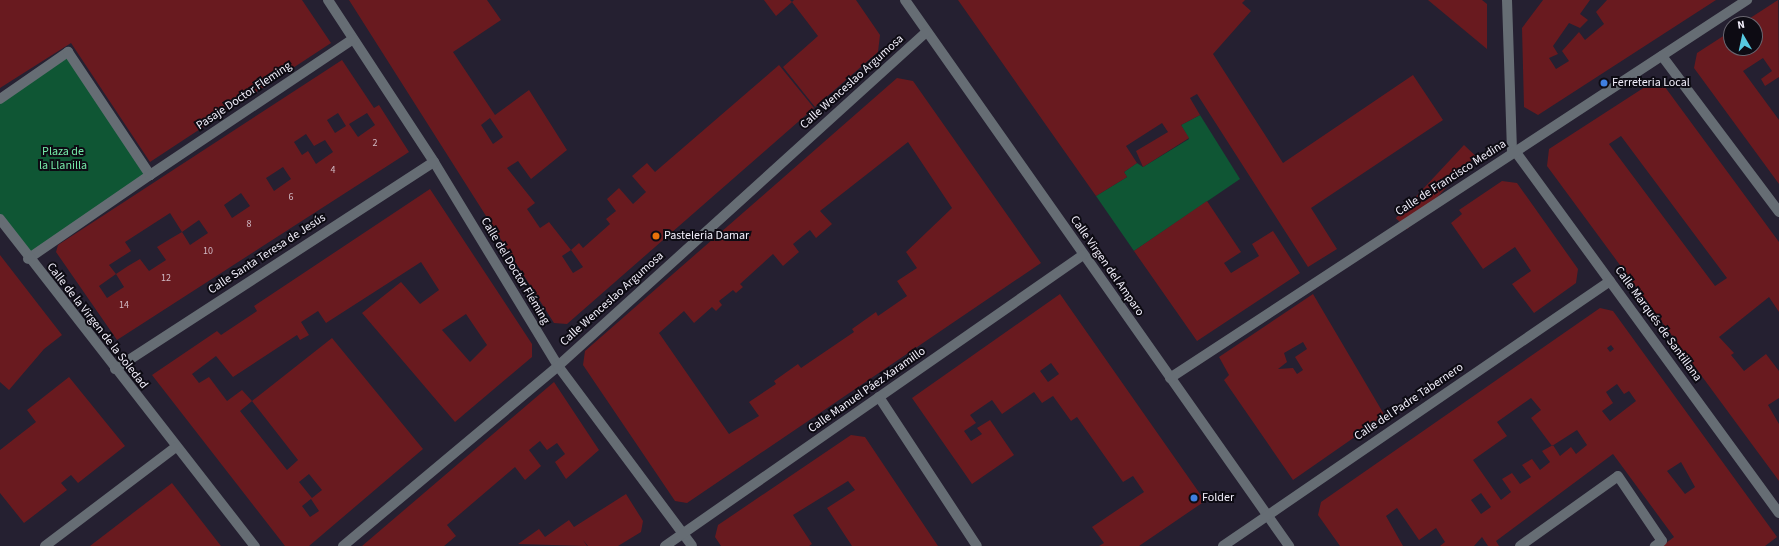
<!DOCTYPE html>
<meta charset="utf-8">
<style>
body{margin:0}
#map{position:relative;width:1779px;height:546px;overflow:hidden;background:#252031;font-family:"Source Sans 3",sans-serif}
div>[style]{position:absolute}
[style*='--x']{left:calc(var(--x)*1px);top:calc(var(--y)*1px);width:calc(var(--w)*1px);rotate:calc(var(--a)*1deg)}
.green>*{inset:0;background:#0f5634}
.building>*{inset:0;background:#691a1f;transform-origin:0 0}
.minor>*{height:10px;margin:-5px;padding:0 5px;transform-origin:5px;border-radius:5px;background:#666d74}
.dots>*{width:11px;height:11px;translate:-50% -50%;box-sizing:border-box;border:2px solid #0d0b13;border-radius:50%}
span{translate:-50% -50%;white-space:nowrap;text-align:center;line-height:1.15;-webkit-text-stroke:4px #0d0b13;paint-order:stroke}
.number-label{font-size:10px;color:#d0bac4}
.number-label span{-webkit-text-stroke-width:0}
.street-label{font-size:12px;color:#f2effb}
.poi-label{font-size:12px;color:#f2effb}
.left{translate:0 -50%;text-align:left}
.park-label{font-size:12px;color:#77ecaa}
.north{position:absolute;left:1723px;top:16px;width:40px;height:40px;box-sizing:border-box;background:#0d0b13;border:1px solid #696670;border-radius:50%;rotate:351deg;font-size:11px;font-weight:700;line-height:16px;text-align:center;color:#f2effb}
.north::after{content:'';display:block;margin:auto;width:14px;height:18px;background:#56c9e0;clip-path:polygon(50% 0,100% 100%,50% 72%,0 100%)}
</style>
<div id="map">
<div class="green">
<div style="clip-path:polygon(68px 52px,150px 175px,28px 259px,0 219px,0 99px)"></div>
<div style="clip-path:polygon(1200px 115px,1240px 179px,1134px 251px,1096px 196px,1127px 177px,1124px 172px,1137px 163px,1143px 167px,1189px 139px,1181px 125px)"></div>
</div>
<div class="building">
<div style="clip-path:polygon(0 0,302px 0,331px 43px,150px 162px,71px 43px,0 88px)"></div>
<div style="clip-path:polygon(evenodd,349px 0,487px 0,501px 20px,453px 52px,495px 115px,529px 90px,567px 150px,531px 179px,518px 161px,507px 168px,535px 203px,527px 209px,540px 228px,549px 222px,571px 250px,562px 256px,573px 273px,583px 267px,571px 250px,579px 243px,583px 248px,610px 224px,606px 219px,616px 211px,607px 199px,619px 188px,633px 204px,646px 192px,632px 176px,647px 163px,655px 172px,779px 65px,814px 108px,567px 324px,554px 323px,349px 0,490px 118px,503px 137px,493px 144px,481px 125px,490px 118px)"></div>
<div style="clip-path:polygon(764px 0,790px 0,792px 2px,776px 16px)"></div>
<div style="clip-path:polygon(794px 0,856px 0,880px 35px,878px 52px,815px 107px,783px 67px,818px 36px,792px 2px)"></div>
<div style="clip-path:polygon(958px 0,1245px 0,1242px 3px,1251px 11px,1213px 54px,1283px 163px,1413px 75px,1443px 120px,1311px 208px,1337px 249px,1308px 267px,1197px 94px,1190px 98px,1200px 115px,1181px 125px,1189px 138px,1143px 167px,1136px 151px,1168px 132px,1162px 123px,1126px 146px,1137px 163px,1124px 172px,1127px 177px,1096px 196px)"></div>
<div style="clip-path:polygon(1428px 0,1482px 0,1487px 4px,1487px 49px)"></div>
<div style="clip-path:polygon(1543px 0,1590px 0,1580px 14px,1588px 20px,1580px 28px,1569px 23px,1553px 46px,1558px 54px,1549px 58px,1556px 69px,1569px 61px,1562px 51px,1579px 32px,1585px 40px,1604px 24px,1596px 12px,1607px 0,1716px 0,1538px 115px,1524px 107px,1522px 28px)"></div>
<div style="clip-path:polygon(1778px 0,1779px 77px,1765px 86px,1761px 79px,1772px 71px,1763px 58px,1743px 71px,1779px 120px,1779px 184px,1694px 68px,1697px 53px,1731px 31px,1731px 48px,1755px 48px,1755px 24px,1741px 24px)"></div>
<div style="clip-path:polygon(evenodd,342px 60px,374px 108px,379px 105px,409px 152px,117px 340px,56px 252px,58px 245px,342px 60px,338px 113px,346px 126px,335px 133px,327px 120px,338px 113px,342px 60px,367px 113px,375px 125px,358px 137px,349px 124px,367px 113px,342px 60px,306px 134px,314px 146px,325px 140px,333px 152px,316px 164px,308px 151px,302px 155px,294px 142px,306px 134px,342px 60px,283px 167px,291px 179px,274px 191px,266px 178px,283px 167px,342px 60px,241px 193px,250px 206px,232px 218px,224px 205px,241px 193px,342px 60px,170px 213px,182px 232px,199px 220px,208px 233px,190px 245px,182px 232px,170px 239px,157px 247px,166px 260px,149px 271px,140px 259px,128px 266px,116px 274px,124px 287px,107px 298px,99px 286px,116px 274px,109px 265px,131px 251px,125px 242px,170px 213px)"></div>
<div style="clip-path:polygon(evenodd,897px 78px,913px 81px,1041px 263px,687px 503px,675px 501px,583px 365px,585px 351px,897px 78px,908px 142px,952px 208px,906px 252px,917px 268px,897px 281px,907px 296px,878px 316px,876px 312px,852px 329px,854px 332px,801px 368px,798px 364px,774px 381px,776px 384px,749px 402px,759px 416px,729px 434px,659px 333px,684px 311px,694px 323px,712px 307px,716px 311px,722px 305px,719px 301px,733px 290px,736px 293px,743px 287px,740px 284px,773px 254px,783px 266px,799px 252px,793px 244px,810px 230px,816px 238px,832px 224px,820px 211px,908px 142px)"></div>
<div style="clip-path:polygon(evenodd,1648px 85px,1665px 87px,1779px 242px,1779px 312px,1769px 297px,1719px 337px,1734px 353px,1731px 355px,1744px 371px,1766px 354px,1779px 371px,1779px 398px,1768px 405px,1779px 424px,1779px 481px,1547px 166px,1549px 149px,1648px 85px,1621px 136px,1727px 278px,1715px 286px,1609px 144px,1621px 136px)"></div>
<div style="left:1464px;top:145px;width:16px;height:100px;rotate:43deg"></div>
<div style="clip-path:polygon(1502px 181px,1517px 183px,1578px 269px,1576px 283px,1534px 313px,1512px 284px,1531px 271px,1515px 247px,1483px 269px,1451px 223px,1462px 214px,1459px 210px)"></div>
<div style="clip-path:polygon(evenodd,430px 189px,532px 344px,532px 357px,455px 422px,362px 313px,401px 282px,420px 304px,439px 290px,421px 262px,326px 323px,318px 311px,301px 322px,309px 335px,300px 340px,297px 335px,233px 377px,216px 356px,192px 374px,199px 383px,209px 377px,227px 401px,242px 390px,252px 401px,240px 411px,287px 470px,298px 460px,252px 401px,332px 338px,423px 449px,309px 546px,285px 546px,152px 375px,217px 331px,221px 335px,257px 311px,254px 306px,430px 189px,466px 314px,487px 345px,470px 362px,442px 330px,466px 314px,430px 189px,309px 474px,322px 490px,312px 498px,299px 482px,309px 474px,430px 189px,311px 499px,319px 511px,310px 517px,302px 506px,311px 499px)"></div>
<div style="clip-path:polygon(1207px 201px,1241px 252px,1224px 263px,1231px 273px,1259px 256px,1252px 244px,1273px 231px,1300px 273px,1197px 341px,1134px 251px)"></div>
<div style="clip-path:polygon(0 255px,62px 335px,44px 349px,9px 390px,0 382px)"></div>
<div style="clip-path:polygon(evenodd,1060px 294px,1205px 501px,1139px 546px,1099px 546px,1104px 543px,1092px 527px,1144px 492px,1133px 476px,1123px 482px,1077px 417px,1071px 421px,1053px 396px,1042px 403px,1034px 392px,1002px 414px,992px 400px,970px 415px,976px 423px,964px 431px,971px 441px,982px 434px,977px 428px,990px 420px,1014px 455px,972px 484px,912px 398px,1060px 294px,1051px 363px,1059px 374px,1048px 382px,1040px 371px,1051px 363px)"></div>
<div style="clip-path:polygon(evenodd,1313px 294px,1385px 416px,1293px 480px,1224px 380px,1229px 375px,1219px 357px,1313px 294px,1303px 342px,1307px 349px,1295px 357px,1303px 370px,1297px 374px,1293px 368px,1278px 369px,1287px 362px,1284px 353px,1303px 342px)"></div>
<div style="clip-path:polygon(evenodd,1600px 308px,1613px 311px,1777px 537px,1765px 546px,1662px 546px,1674px 537px,1613px 454px,1496px 541px,1499px 546px,1488px 546px,1482px 537px,1474px 546px,1440px 546px,1445px 542px,1436px 528px,1419px 540px,1397px 508px,1386px 516px,1403px 546px,1340px 546px,1318px 515px,1321px 502px,1600px 308px,1611px 345px,1614px 349px,1610px 352px,1607px 348px,1611px 345px,1600px 308px,1617px 384px,1624px 394px,1629px 391px,1636px 401px,1610px 421px,1602px 411px,1613px 403px,1606px 392px,1617px 384px,1600px 308px,1531px 398px,1541px 410px,1531px 418px,1552px 446px,1577px 430px,1587px 445px,1576px 454px,1571px 447px,1560px 456px,1553px 445px,1542px 451px,1550px 462px,1540px 470px,1532px 459px,1522px 465px,1531px 477px,1520px 484px,1512px 473px,1502px 479px,1511px 492px,1501px 500px,1473px 460px,1507px 436px,1497px 422px,1531px 398px,1600px 308px,1681px 462px,1695px 487px,1685px 494px,1667px 471px,1681px 462px,1600px 308px,1481px 493px,1491px 507px,1481px 514px,1471px 500px,1481px 493px)"></div>
<div style="clip-path:polygon(69px 377px,125px 446px,78px 483px,71px 475px,61px 483px,67px 490px,24px 523px,0 493px,0 450px,36px 422px,27px 410px)"></div>
<div style="clip-path:polygon(554px 382px,599px 450px,566px 479px,555px 462px,565px 454px,557px 443px,547px 450px,540px 441px,529px 450px,541px 466px,525px 480px,515px 467px,447px 525px,456px 536px,444px 546px,362px 546px)"></div>
<div style="clip-path:polygon(851px 435px,865px 437px,938px 546px,852px 546px,827px 508px,855px 490px,848px 481px,793px 515px,812px 544px,809px 546px,721px 546px,715px 537px,718px 525px)"></div>
<div style="clip-path:polygon(172px 483px,221px 546px,90px 546px)"></div>
<div style="clip-path:polygon(626px 494px,643px 521px,641px 532px,618px 546px,588px 546px,583px 540px,587px 546px,518px 544px,539px 529px,545px 537px,569px 520px,574px 527px)"></div>
</div>
<div class="minor">
<div style="--x:328;--y:0;--w:194;--a:56.8"></div>
<div style="--x:434;--y:162;--w:239;--a:58.7"></div>
<div style="--x:558;--y:366;--w:224;--a:53.3"></div>
<div style="--x:905;--y:0;--w:668;--a:54.88"></div>
<div style="--x:1507;--y:0;--w:153;--a:88.1"></div>
<div style="--x:1662;--y:56;--w:195;--a:53.1"></div>
<div style="--x:0;--y:99;--w:83;--a:-34.7"></div>
<div style="--x:68;--y:52;--w:148;--a:56.3"></div>
<div style="--x:150;--y:175;--w:148;--a:145.5"></div>
<div style="--x:1515;--y:151;--w:448;--a:53.9"></div>
<div style="--x:150;--y:175;--w:244;--a:-33.8"></div>
<div style="--x:0;--y:219;--w:415;--a:52.1"></div>
<div style="--x:115;--y:369;--w:380;--a:-33"></div>
<div style="--x:1170;--y:378;--w:690;--a:-33.23"></div>
<div style="--x:879;--y:397;--w:178;--a:56.7"></div>
<div style="--x:45;--y:546;--w:164;--a:-37.1"></div>
<div style="--x:343;--y:546;--w:280;--a:-39.9"></div>
<div style="--x:558;--y:366;--w:497;--a:-42.2"></div>
<div style="--x:665;--y:546;--w:509;--a:-34.84"></div>
<div style="--x:1223;--y:546;--w:469;--a:-34.4"></div>
<div style="--x:1520;--y:546;--w:120;--a:-35.5"></div>
<div style="--x:1618;--y:476;--w:78;--a:55.9"></div>
<div style="--x:1662;--y:541;--w:9;--a:144"></div>
</div>
<div class="dots">
<div style="left:1604px;top:83px;background:#3f7fe0"></div>
<div style="left:656px;top:236px;background:#e8710a"></div>
<div style="left:1194px;top:498px;background:#3f7fe0"></div>
</div>
<div class="number-label">
<span style="left:375px;top:144px">2</span>
<span style="left:333px;top:171px">4</span>
<span style="left:291px;top:198px">6</span>
<span style="left:249px;top:225px">8</span>
<span style="left:208px;top:252px">10</span>
<span style="left:166px;top:279px">12</span>
<span style="left:124px;top:306px">14</span>
</div>
<div class="street-label">
<span style="left:852px;top:82px;rotate:-42deg">Calle Wenceslao Argumosa</span>
<span style="left:244px;top:96px;rotate:-34deg">Pasaje Doctor Fleming</span>
<span style="left:1451px;top:178px;rotate:-33deg">Calle de Francisco Medina</span>
<span style="left:267px;top:254px;rotate:-33deg">Calle Santa Teresa de Jesús</span>
<span style="left:1107px;top:266px;rotate:55deg">Calle Virgen del Amparo</span>
<span style="left:515px;top:271px;rotate:59deg">Calle del Doctor Fléming</span>
<span style="left:612px;top:299px;rotate:-42deg">Calle Wenceslao Argumosa</span>
<span style="left:1658px;top:324px;rotate:54deg">Calle Marqués de Santillana</span>
<span style="left:97px;top:326px;rotate:52deg">Calle de la Virgen de la Soledad</span>
<span style="left:867px;top:390px;rotate:-35deg">Calle Manuel Páez Xaramillo</span>
<span style="left:1409px;top:402px;rotate:-34deg">Calle del Padre Tabernero</span>
</div>
<div class="poi-label">
<span class="left" style="left:1612px;top:83px">Ferreteria Local</span>
<span class="left" style="left:664px;top:236px">Pasteleria Damar</span>
<span class="left" style="left:1202px;top:498px">Folder</span>
</div>
<div class="park-label">
<span style="left:63px;top:159px">Plaza de<br>la Llanilla</span>
</div>
<div class="north">N</div>
</div>
